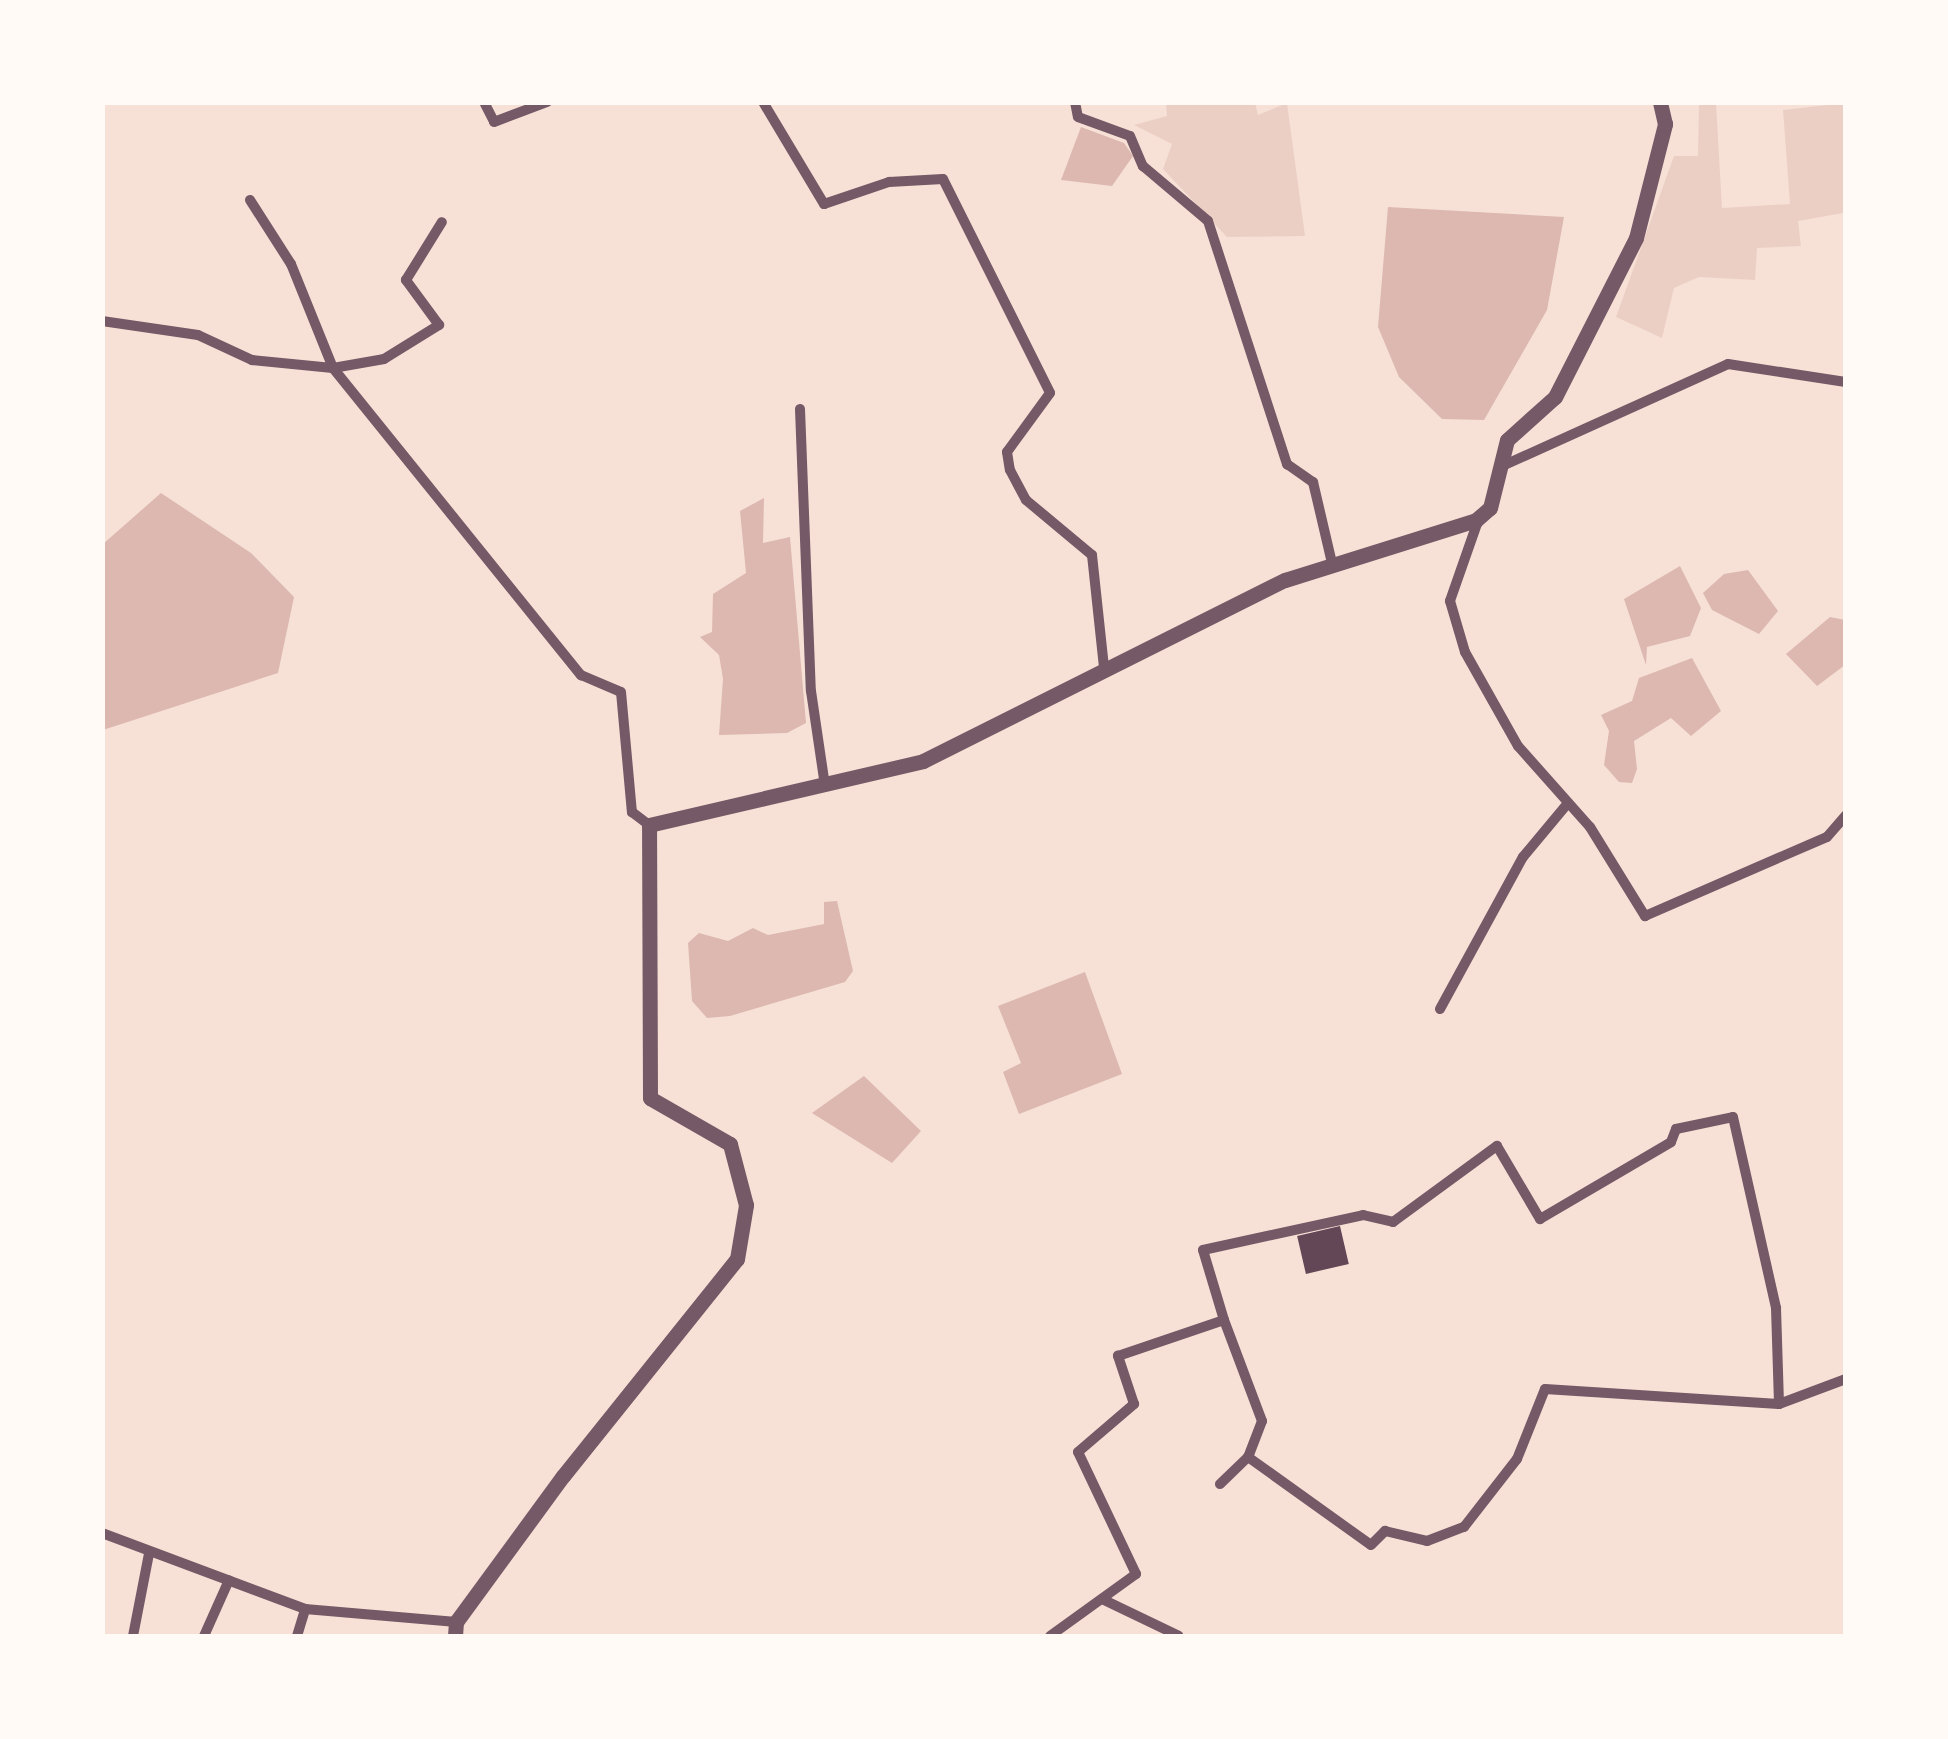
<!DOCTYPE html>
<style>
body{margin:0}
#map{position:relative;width:1948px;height:1739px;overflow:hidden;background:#f7e1d7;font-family:"PT Sans Narrow",sans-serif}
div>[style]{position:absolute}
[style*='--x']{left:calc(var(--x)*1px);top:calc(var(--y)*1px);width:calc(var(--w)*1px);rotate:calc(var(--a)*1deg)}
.green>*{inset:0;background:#ebcfc5}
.water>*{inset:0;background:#dcb8b0}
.building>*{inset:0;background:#644757;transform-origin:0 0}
.minor>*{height:10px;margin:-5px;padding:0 5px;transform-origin:5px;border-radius:5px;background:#755966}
.tertiary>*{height:15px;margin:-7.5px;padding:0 7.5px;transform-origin:7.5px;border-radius:7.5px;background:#755966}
span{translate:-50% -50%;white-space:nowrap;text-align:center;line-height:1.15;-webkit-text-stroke:10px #fffaf5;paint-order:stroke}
.frame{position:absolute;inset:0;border:105px solid #fffaf5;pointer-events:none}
</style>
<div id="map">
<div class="green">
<div style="clip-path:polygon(1166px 103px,1255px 103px,1258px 115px,1287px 103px,1305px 236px,1227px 237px,1163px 169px,1172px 144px,1134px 125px,1167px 116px)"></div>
<div style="clip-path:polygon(1699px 103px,1716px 103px,1722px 208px,1790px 204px,1783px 110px,1845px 103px,1843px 213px,1798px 221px,1801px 246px,1757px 248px,1755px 280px,1699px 277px,1674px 288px,1662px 338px,1616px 317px,1674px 156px,1698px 156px)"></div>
</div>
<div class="water">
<div style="clip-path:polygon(1081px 127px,1124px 143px,1133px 156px,1112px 186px,1061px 180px)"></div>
<div style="clip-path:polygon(1388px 207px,1564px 217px,1547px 310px,1484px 420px,1442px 419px,1399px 377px,1378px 327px)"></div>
<div style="clip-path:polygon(161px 493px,251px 553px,294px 597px,278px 673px,103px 730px,103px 544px)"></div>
<div style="clip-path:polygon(764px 498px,763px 543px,790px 537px,806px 723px,787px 733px,719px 735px,723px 679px,719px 655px,700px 637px,712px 632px,713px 594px,746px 573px,740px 511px)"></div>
<div style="clip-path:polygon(1680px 566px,1701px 608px,1690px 636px,1647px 647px,1646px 665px,1624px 599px)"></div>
<div style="clip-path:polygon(1748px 570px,1778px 611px,1759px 634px,1712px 610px,1703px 593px,1724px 574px)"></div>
<div style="clip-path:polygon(1830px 617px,1845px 620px,1845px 665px,1817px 686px,1786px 654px)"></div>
<div style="clip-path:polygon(1692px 658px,1721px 711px,1691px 736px,1671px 718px,1634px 741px,1637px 769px,1632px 783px,1619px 782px,1604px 765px,1609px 731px,1601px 715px,1632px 701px,1639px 678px)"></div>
<div style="clip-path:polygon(837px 901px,853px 971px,845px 982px,730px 1016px,707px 1018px,692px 1001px,688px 943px,699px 933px,728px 941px,753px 928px,768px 935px,824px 924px,824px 902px)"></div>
<div style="clip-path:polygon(1085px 972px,1122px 1074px,1019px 1114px,1003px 1072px,1021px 1063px,998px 1006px)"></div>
<div style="clip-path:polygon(864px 1076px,921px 1131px,892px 1163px,812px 1113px)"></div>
</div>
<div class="building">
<div style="left:1340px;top:1226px;width:39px;height:44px;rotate:77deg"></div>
</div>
<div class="minor">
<div style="--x:484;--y:102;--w:22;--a:63"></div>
<div style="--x:494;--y:122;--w:57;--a:-20.7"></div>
<div style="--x:763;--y:102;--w:119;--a:59.1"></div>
<div style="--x:824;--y:204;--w:69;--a:-18.7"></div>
<div style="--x:889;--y:182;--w:54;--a:-3.2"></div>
<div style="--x:943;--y:179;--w:239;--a:63.4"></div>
<div style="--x:1050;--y:393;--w:73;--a:126.1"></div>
<div style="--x:1007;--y:452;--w:18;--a:81"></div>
<div style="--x:1010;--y:470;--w:34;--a:62"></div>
<div style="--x:1026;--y:500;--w:86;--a:39.8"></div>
<div style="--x:1092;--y:555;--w:113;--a:83.9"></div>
<div style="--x:1075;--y:102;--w:15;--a:79"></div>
<div style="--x:1078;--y:117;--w:55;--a:20.1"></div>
<div style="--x:1130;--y:136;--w:33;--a:67"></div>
<div style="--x:1143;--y:166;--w:85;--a:40.2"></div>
<div style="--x:1208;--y:221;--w:256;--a:72"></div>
<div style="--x:1287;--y:464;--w:32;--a:35"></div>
<div style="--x:1313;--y:482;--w:83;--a:76.8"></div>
<div style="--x:250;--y:200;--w:76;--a:57.4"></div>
<div style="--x:291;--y:264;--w:112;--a:68"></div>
<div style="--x:333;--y:368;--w:52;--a:-10"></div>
<div style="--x:384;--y:359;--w:65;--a:-31.7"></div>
<div style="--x:439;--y:325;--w:56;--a:-126.3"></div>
<div style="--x:406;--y:280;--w:68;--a:-58.2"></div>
<div style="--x:102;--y:321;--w:97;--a:8.3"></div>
<div style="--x:198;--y:335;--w:60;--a:24.8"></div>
<div style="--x:252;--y:360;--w:81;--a:5.6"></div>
<div style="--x:333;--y:368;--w:395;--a:51.1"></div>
<div style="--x:581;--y:675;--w:43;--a:23"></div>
<div style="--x:621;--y:692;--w:121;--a:84.8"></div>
<div style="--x:632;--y:812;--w:21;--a:37"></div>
<div style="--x:800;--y:409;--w:282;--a:87.8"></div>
<div style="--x:811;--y:691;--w:96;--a:81.6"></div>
<div style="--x:1500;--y:467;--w:250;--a:-24.3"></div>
<div style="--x:1728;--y:364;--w:119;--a:8.7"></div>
<div style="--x:1479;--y:518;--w:88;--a:109.3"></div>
<div style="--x:1450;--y:601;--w:53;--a:73.6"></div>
<div style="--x:1465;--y:652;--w:108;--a:60.6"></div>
<div style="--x:1518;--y:746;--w:108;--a:48.4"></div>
<div style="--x:1590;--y:827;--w:105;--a:58.3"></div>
<div style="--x:1645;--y:916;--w:198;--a:-23.5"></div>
<div style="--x:1827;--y:837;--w:29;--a:-49"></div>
<div style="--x:1440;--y:1009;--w:173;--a:-61.4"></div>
<div style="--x:1523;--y:857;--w:70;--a:-50.2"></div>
<div style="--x:1224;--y:1320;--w:73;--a:-106.7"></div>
<div style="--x:1203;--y:1250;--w:164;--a:-12.3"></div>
<div style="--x:1363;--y:1215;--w:31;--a:13"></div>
<div style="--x:1393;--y:1222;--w:129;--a:-36.2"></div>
<div style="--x:1497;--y:1146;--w:85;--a:59.5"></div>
<div style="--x:1540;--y:1219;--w:152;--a:-30.4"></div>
<div style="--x:1671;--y:1142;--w:14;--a:-69"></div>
<div style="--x:1676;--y:1129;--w:58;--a:-11.9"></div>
<div style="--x:1733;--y:1117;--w:196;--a:77.3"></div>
<div style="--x:1776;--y:1308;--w:96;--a:88.2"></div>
<div style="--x:1248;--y:1457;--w:151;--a:35.6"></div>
<div style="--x:1371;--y:1545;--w:20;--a:-45"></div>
<div style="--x:1385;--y:1531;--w:43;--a:13.4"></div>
<div style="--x:1427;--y:1541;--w:40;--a:-21"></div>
<div style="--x:1464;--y:1527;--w:86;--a:-52.1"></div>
<div style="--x:1517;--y:1459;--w:75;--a:-68.2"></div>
<div style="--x:1545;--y:1389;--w:234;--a:3.7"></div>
<div style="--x:1779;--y:1404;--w:72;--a:-20.5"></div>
<div style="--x:102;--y:1533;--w:217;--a:20.5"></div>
<div style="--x:305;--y:1609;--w:152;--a:4.9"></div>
<div style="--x:1102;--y:1599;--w:85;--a:25.7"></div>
<div style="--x:133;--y:1636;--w:84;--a:-79"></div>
<div style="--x:204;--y:1636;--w:61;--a:-65.9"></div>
<div style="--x:297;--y:1636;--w:28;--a:-73"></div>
<div style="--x:1050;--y:1636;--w:106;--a:-35.8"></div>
<div style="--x:1136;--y:1574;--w:135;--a:-115.4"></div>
<div style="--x:1078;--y:1452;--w:74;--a:-40.6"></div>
<div style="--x:1134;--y:1404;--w:51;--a:-108.4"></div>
<div style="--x:1118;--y:1356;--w:112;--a:-18.8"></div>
<div style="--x:1224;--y:1320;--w:108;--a:69.4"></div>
<div style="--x:1262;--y:1421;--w:39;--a:111"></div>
<div style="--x:1248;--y:1457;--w:39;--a:136"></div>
</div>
<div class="tertiary">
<div style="--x:455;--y:1636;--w:14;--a:-86"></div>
<div style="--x:456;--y:1622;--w:181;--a:-53.8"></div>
<div style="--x:563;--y:1476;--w:278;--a:-51.3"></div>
<div style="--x:737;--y:1259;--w:55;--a:-80.5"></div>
<div style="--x:746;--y:1205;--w:63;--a:-104.7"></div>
<div style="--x:730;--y:1144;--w:92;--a:-150.1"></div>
<div style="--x:650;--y:1098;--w:273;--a:-90.2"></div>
<div style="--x:649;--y:825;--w:281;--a:-13.1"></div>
<div style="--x:923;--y:761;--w:405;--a:-26.6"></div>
<div style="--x:1285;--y:580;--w:200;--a:-17.4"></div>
<div style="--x:1476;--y:520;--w:18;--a:-41"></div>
<div style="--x:1490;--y:508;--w:70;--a:-76"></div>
<div style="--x:1507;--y:440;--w:64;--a:-41.9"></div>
<div style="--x:1555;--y:397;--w:178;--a:-63"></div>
<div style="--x:1636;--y:238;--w:118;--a:-75.7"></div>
<div style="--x:1665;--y:124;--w:23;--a:-103"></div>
</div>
<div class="frame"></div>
</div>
